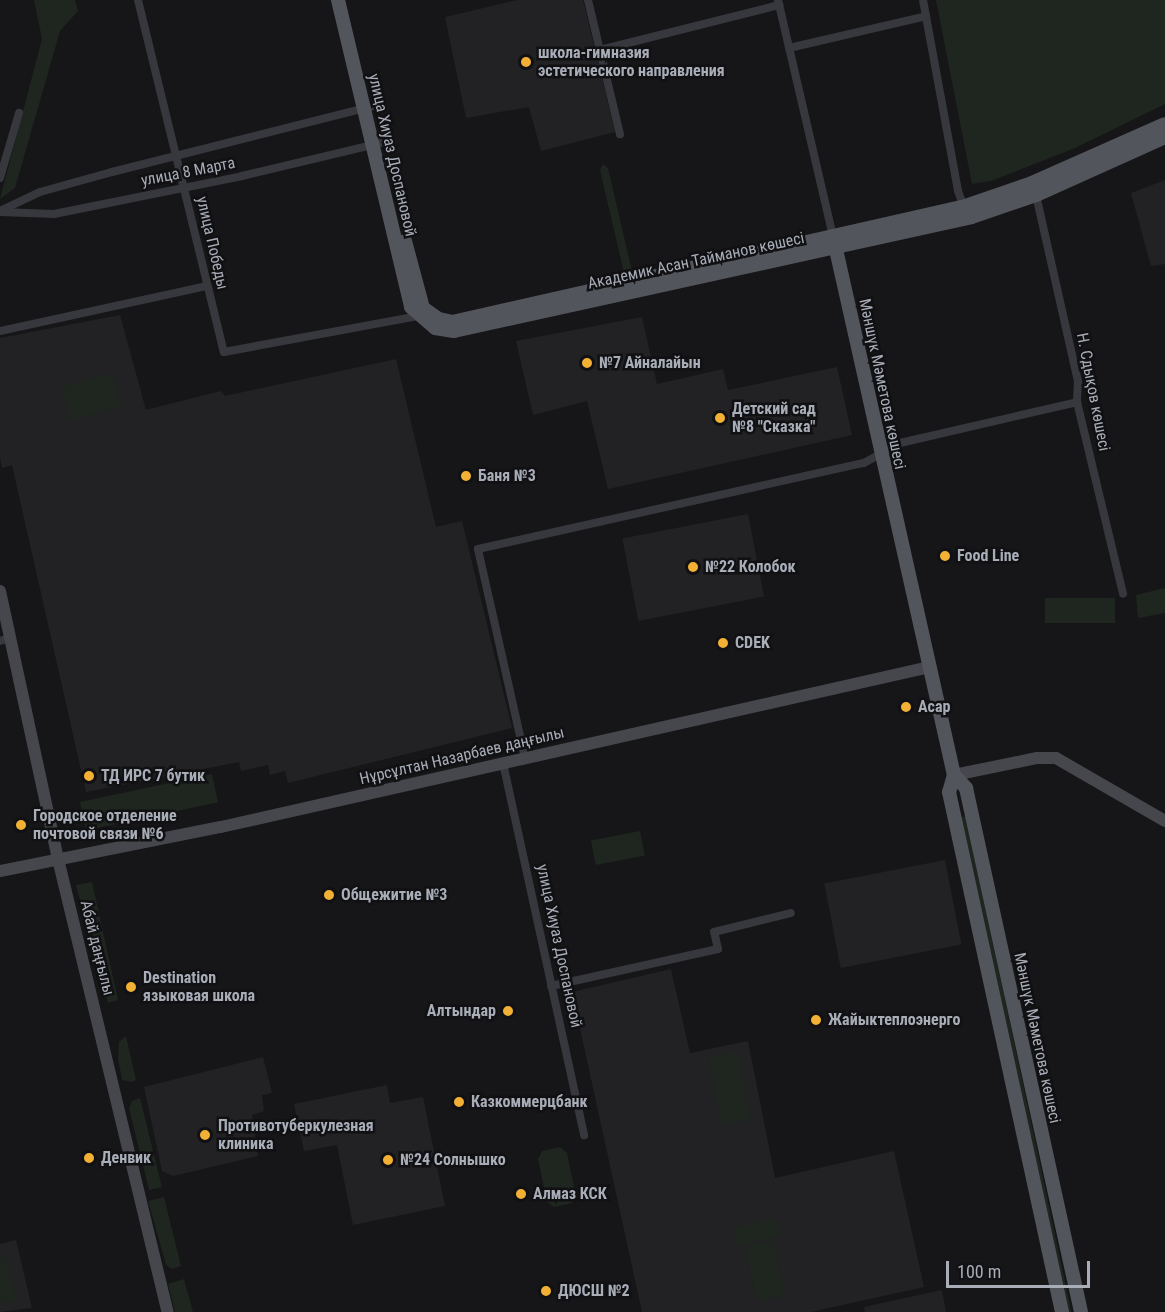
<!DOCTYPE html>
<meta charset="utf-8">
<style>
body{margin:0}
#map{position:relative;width:1165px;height:1312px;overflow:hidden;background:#161618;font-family:"Roboto Condensed",sans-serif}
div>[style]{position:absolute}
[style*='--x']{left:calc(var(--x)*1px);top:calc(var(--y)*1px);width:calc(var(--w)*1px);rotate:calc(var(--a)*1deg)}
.built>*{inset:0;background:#222225;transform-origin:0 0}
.green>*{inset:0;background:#1e261f;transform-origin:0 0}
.street>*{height:8px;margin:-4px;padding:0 4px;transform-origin:4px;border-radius:4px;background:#37383d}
.secondary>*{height:12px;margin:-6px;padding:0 6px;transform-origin:6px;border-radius:6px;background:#45474d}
.primary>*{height:14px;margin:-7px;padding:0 7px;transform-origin:7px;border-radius:7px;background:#53555c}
.dots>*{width:16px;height:16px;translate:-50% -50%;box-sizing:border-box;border:3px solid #111113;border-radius:50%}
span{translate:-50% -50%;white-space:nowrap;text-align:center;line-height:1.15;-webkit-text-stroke:5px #111113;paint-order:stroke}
.poi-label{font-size:16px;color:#a8adb8;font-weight:700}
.left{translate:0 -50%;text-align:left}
.right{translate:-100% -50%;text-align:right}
.street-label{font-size:16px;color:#a8adb8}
.scale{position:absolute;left:946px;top:1261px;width:144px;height:27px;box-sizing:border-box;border:3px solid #a8adb8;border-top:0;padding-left:8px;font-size:18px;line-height:21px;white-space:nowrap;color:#a8adb8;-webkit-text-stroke:4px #111113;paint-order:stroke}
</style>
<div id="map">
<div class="built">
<div style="clip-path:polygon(517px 0,583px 0,615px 132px,541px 151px,529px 107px,466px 118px,445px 17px)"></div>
<div style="clip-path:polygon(1165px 180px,1165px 264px,1151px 266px,1131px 193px)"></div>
<div style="clip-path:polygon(120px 315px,146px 410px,221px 391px,225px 396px,396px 359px,436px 527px,462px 521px,512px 728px,288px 783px,285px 771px,270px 775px,268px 765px,241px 771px,239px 762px,86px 792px,12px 465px,2px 468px,0 457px,0 338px)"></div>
<div style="clip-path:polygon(642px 317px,657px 384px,723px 369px,728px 390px,837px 367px,852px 435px,608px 489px,587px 401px,533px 415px,516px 341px)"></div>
<div style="left:748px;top:514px;width:84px;height:128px;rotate:79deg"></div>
<div style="left:945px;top:860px;width:86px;height:123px;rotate:79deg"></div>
<div style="clip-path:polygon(671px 969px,690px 1053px,748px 1041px,775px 1178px,894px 1151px,924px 1287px,811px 1312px,642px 1312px,572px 992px)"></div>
<div style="clip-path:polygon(263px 1057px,272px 1093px,262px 1095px,264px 1111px,252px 1115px,258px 1156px,173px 1176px,162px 1171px,144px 1087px)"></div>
<div style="clip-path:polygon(387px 1085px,390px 1103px,423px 1097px,445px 1206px,353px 1225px,337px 1145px,304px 1151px,294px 1104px)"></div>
<div style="clip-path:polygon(16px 1240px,32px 1308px,0 1312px,0 1244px)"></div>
<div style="clip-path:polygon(942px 1290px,946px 1312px,865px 1312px,864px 1307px)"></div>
</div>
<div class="green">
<div style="clip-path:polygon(34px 0,75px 0,78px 11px,60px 31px,15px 188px,0 199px,42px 39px)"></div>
<div style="clip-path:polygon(936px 0,1165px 0,1165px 104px,1075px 148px,991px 181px,972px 184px)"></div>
<div style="clip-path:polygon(603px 164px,608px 168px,632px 271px,629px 276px,624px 273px,600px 170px)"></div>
<div style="left:112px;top:373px;width:35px;height:52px;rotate:75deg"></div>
<div style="clip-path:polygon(1165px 588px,1165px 613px,1138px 618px,1136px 595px)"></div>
<div style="left:1115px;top:598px;width:25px;height:70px;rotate:90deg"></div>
<div style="left:212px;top:774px;width:29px;height:135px;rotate:78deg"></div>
<div style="left:966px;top:816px;width:508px;height:7px;rotate:78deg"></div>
<div style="left:640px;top:831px;width:25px;height:50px;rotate:79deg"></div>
<div style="clip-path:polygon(92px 882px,118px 1000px,108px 1003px,76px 885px)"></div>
<div style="clip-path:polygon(126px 1036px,136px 1080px,133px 1082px,122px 1080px,118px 1059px,119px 1042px)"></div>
<div style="left:737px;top:1051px;width:70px;height:29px;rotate:79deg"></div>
<div style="clip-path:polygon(140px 1098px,162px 1187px,149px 1190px,129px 1108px,132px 1101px)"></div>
<div style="clip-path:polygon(560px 1147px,567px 1153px,576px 1196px,572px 1203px,554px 1207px,547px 1202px,538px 1159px,542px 1151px)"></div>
<div style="clip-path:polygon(164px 1197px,181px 1266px,172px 1269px,166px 1265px,148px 1201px)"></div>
<div style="left:777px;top:1218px;width:18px;height:45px;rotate:77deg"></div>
<div style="clip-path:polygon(768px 1241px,774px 1245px,783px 1290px,779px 1297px,762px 1300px,756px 1296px,746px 1251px,751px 1245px)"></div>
<div style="clip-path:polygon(6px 1255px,16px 1301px,0 1304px,0 1256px)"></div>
<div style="clip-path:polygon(184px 1279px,193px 1312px,175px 1312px,168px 1284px)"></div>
</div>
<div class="street">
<div style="--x:138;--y:0;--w:362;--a:76.3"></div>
<div style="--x:224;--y:352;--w:197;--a:-10.5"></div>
<div style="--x:588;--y:0;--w:138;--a:76.6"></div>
<div style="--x:778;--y:0;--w:242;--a:76.9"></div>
<div style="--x:923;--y:0;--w:194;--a:79.6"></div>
<div style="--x:958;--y:191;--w:20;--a:70"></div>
<div style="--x:789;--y:48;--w:141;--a:-13.1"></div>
<div style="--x:600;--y:50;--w:185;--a:-14.1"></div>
<div style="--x:0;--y:178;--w:68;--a:-73.7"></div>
<div style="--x:1036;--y:195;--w:191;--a:77.3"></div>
<div style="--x:1078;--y:381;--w:21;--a:93"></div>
<div style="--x:1077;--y:402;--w:197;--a:76.5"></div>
<div style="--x:0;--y:211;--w:44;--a:-25.4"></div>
<div style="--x:40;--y:192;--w:75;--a:-15.5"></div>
<div style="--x:112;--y:172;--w:268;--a:-14.2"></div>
<div style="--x:0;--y:212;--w:54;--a:2.1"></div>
<div style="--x:54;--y:214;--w:192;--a:-11.4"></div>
<div style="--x:242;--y:176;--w:143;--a:-13.4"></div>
<div style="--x:0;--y:331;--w:211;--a:-12.3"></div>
<div style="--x:0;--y:641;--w:10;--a:-17"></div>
<div style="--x:525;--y:758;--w:214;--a:-102.7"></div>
<div style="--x:478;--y:549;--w:395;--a:-12.6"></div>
<div style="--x:864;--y:463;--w:41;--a:-29.1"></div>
<div style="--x:900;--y:443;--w:182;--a:-13"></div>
<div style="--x:503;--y:763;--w:381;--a:77.7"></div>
<div style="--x:551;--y:986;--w:171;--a:-12.5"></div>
<div style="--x:718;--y:949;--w:17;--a:-103"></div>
<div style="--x:714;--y:932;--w:79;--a:-13.9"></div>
</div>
<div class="secondary">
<div style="--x:0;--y:591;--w:274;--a:77.8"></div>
<div style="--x:58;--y:859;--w:466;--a:76.4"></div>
<div style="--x:954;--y:775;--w:85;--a:-11.6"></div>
<div style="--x:1037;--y:758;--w:19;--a:0"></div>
<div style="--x:1056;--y:758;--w:126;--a:30"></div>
<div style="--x:0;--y:871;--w:225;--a:-11.3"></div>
<div style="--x:221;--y:827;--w:727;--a:-12.72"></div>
</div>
<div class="primary">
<div style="--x:338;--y:0;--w:316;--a:76.6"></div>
<div style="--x:411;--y:307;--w:32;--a:41"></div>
<div style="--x:435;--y:328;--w:19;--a:9"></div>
<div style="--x:454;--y:331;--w:530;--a:-12.41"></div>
<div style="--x:972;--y:217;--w:68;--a:-19"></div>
<div style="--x:1036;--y:195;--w:141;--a:-24.2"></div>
<div style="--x:833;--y:236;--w:552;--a:77.35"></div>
<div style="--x:954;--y:775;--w:18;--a:106"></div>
<div style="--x:949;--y:792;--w:532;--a:77.74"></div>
<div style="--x:405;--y:241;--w:69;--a:75"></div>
<div style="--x:423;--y:308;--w:19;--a:35"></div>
<div style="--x:439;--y:319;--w:13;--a:13"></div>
<div style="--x:452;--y:322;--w:523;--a:-12.71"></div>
<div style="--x:962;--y:207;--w:74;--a:-18.9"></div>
<div style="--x:1032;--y:183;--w:145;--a:-23.9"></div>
<div style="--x:954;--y:775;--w:18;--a:47"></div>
<div style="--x:966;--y:788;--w:536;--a:77.62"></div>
</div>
<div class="dots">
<div style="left:526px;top:62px;background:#f2b134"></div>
<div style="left:587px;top:363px;background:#f2b134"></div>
<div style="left:720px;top:418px;background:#f2b134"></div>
<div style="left:466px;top:476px;background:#f2b134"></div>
<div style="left:945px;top:556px;background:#f2b134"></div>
<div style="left:693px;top:567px;background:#f2b134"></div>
<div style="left:723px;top:643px;background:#f2b134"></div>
<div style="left:906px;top:707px;background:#f2b134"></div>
<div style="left:89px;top:776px;background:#f2b134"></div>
<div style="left:21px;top:825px;background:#f2b134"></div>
<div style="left:329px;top:895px;background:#f2b134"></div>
<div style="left:131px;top:987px;background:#f2b134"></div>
<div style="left:508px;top:1011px;background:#f2b134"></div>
<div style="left:816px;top:1020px;background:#f2b134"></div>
<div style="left:459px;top:1102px;background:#f2b134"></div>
<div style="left:205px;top:1135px;background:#f2b134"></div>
<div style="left:89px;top:1158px;background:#f2b134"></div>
<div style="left:388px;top:1160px;background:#f2b134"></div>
<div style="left:521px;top:1194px;background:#f2b134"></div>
<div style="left:546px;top:1291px;background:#f2b134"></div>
</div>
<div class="poi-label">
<span class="left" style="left:538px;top:62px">школа-гимназия<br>эстетического направления</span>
<span class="left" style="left:599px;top:363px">№7 Айналайын</span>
<span class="left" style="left:732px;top:418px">Детский сад<br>№8 "Сказка"</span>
<span class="left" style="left:478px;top:476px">Баня №3</span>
<span class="left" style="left:957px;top:556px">Food Line</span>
<span class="left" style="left:705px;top:567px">№22 Колобок</span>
<span class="left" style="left:735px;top:643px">CDEK</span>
<span class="left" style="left:918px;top:707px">Асар</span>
<span class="left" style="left:101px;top:776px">ТД ИРС 7 бутик</span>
<span class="left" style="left:33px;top:825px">Городское отделение<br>почтовой связи №6</span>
<span class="left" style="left:341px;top:895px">Общежитие №3</span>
<span class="left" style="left:143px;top:987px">Destination<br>языковая школа</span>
<span class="right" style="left:496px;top:1011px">Алтындар</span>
<span class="left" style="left:828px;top:1020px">Жайыктеплоэнерго</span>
<span class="left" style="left:471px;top:1102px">Казкоммерцбанк</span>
<span class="left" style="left:218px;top:1135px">Противотуберкулезная<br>клиника</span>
<span class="left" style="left:101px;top:1158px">Денвик</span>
<span class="left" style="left:400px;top:1160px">№24 Солнышко</span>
<span class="left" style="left:533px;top:1194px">Алмаз КСК</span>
<span class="left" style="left:558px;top:1291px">ДЮСШ №2</span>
</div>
<div class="street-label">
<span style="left:392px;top:155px;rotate:77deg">улица Хиуаз Доспановой</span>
<span style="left:188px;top:172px;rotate:-11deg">улица 8 Марта</span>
<span style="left:212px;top:243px;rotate:77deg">улица Победы</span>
<span style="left:696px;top:261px;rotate:-12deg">Академик Асан Тайманов көшесі</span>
<span style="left:882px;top:384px;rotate:78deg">Мәншүк Мәметова көшесі</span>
<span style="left:1093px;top:392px;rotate:79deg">Н. Сдықов көшесі</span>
<span style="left:462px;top:756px;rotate:-13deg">Нұрсұлтан Назарбаев даңғылы</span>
<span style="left:559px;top:946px;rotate:78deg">улица Хиуаз Доспановой</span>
<span style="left:97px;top:948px;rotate:76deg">Абай даңғылы</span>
<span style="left:1037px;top:1038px;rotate:78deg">Мәншүк Мәметова көшесі</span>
</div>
<div class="scale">100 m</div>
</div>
